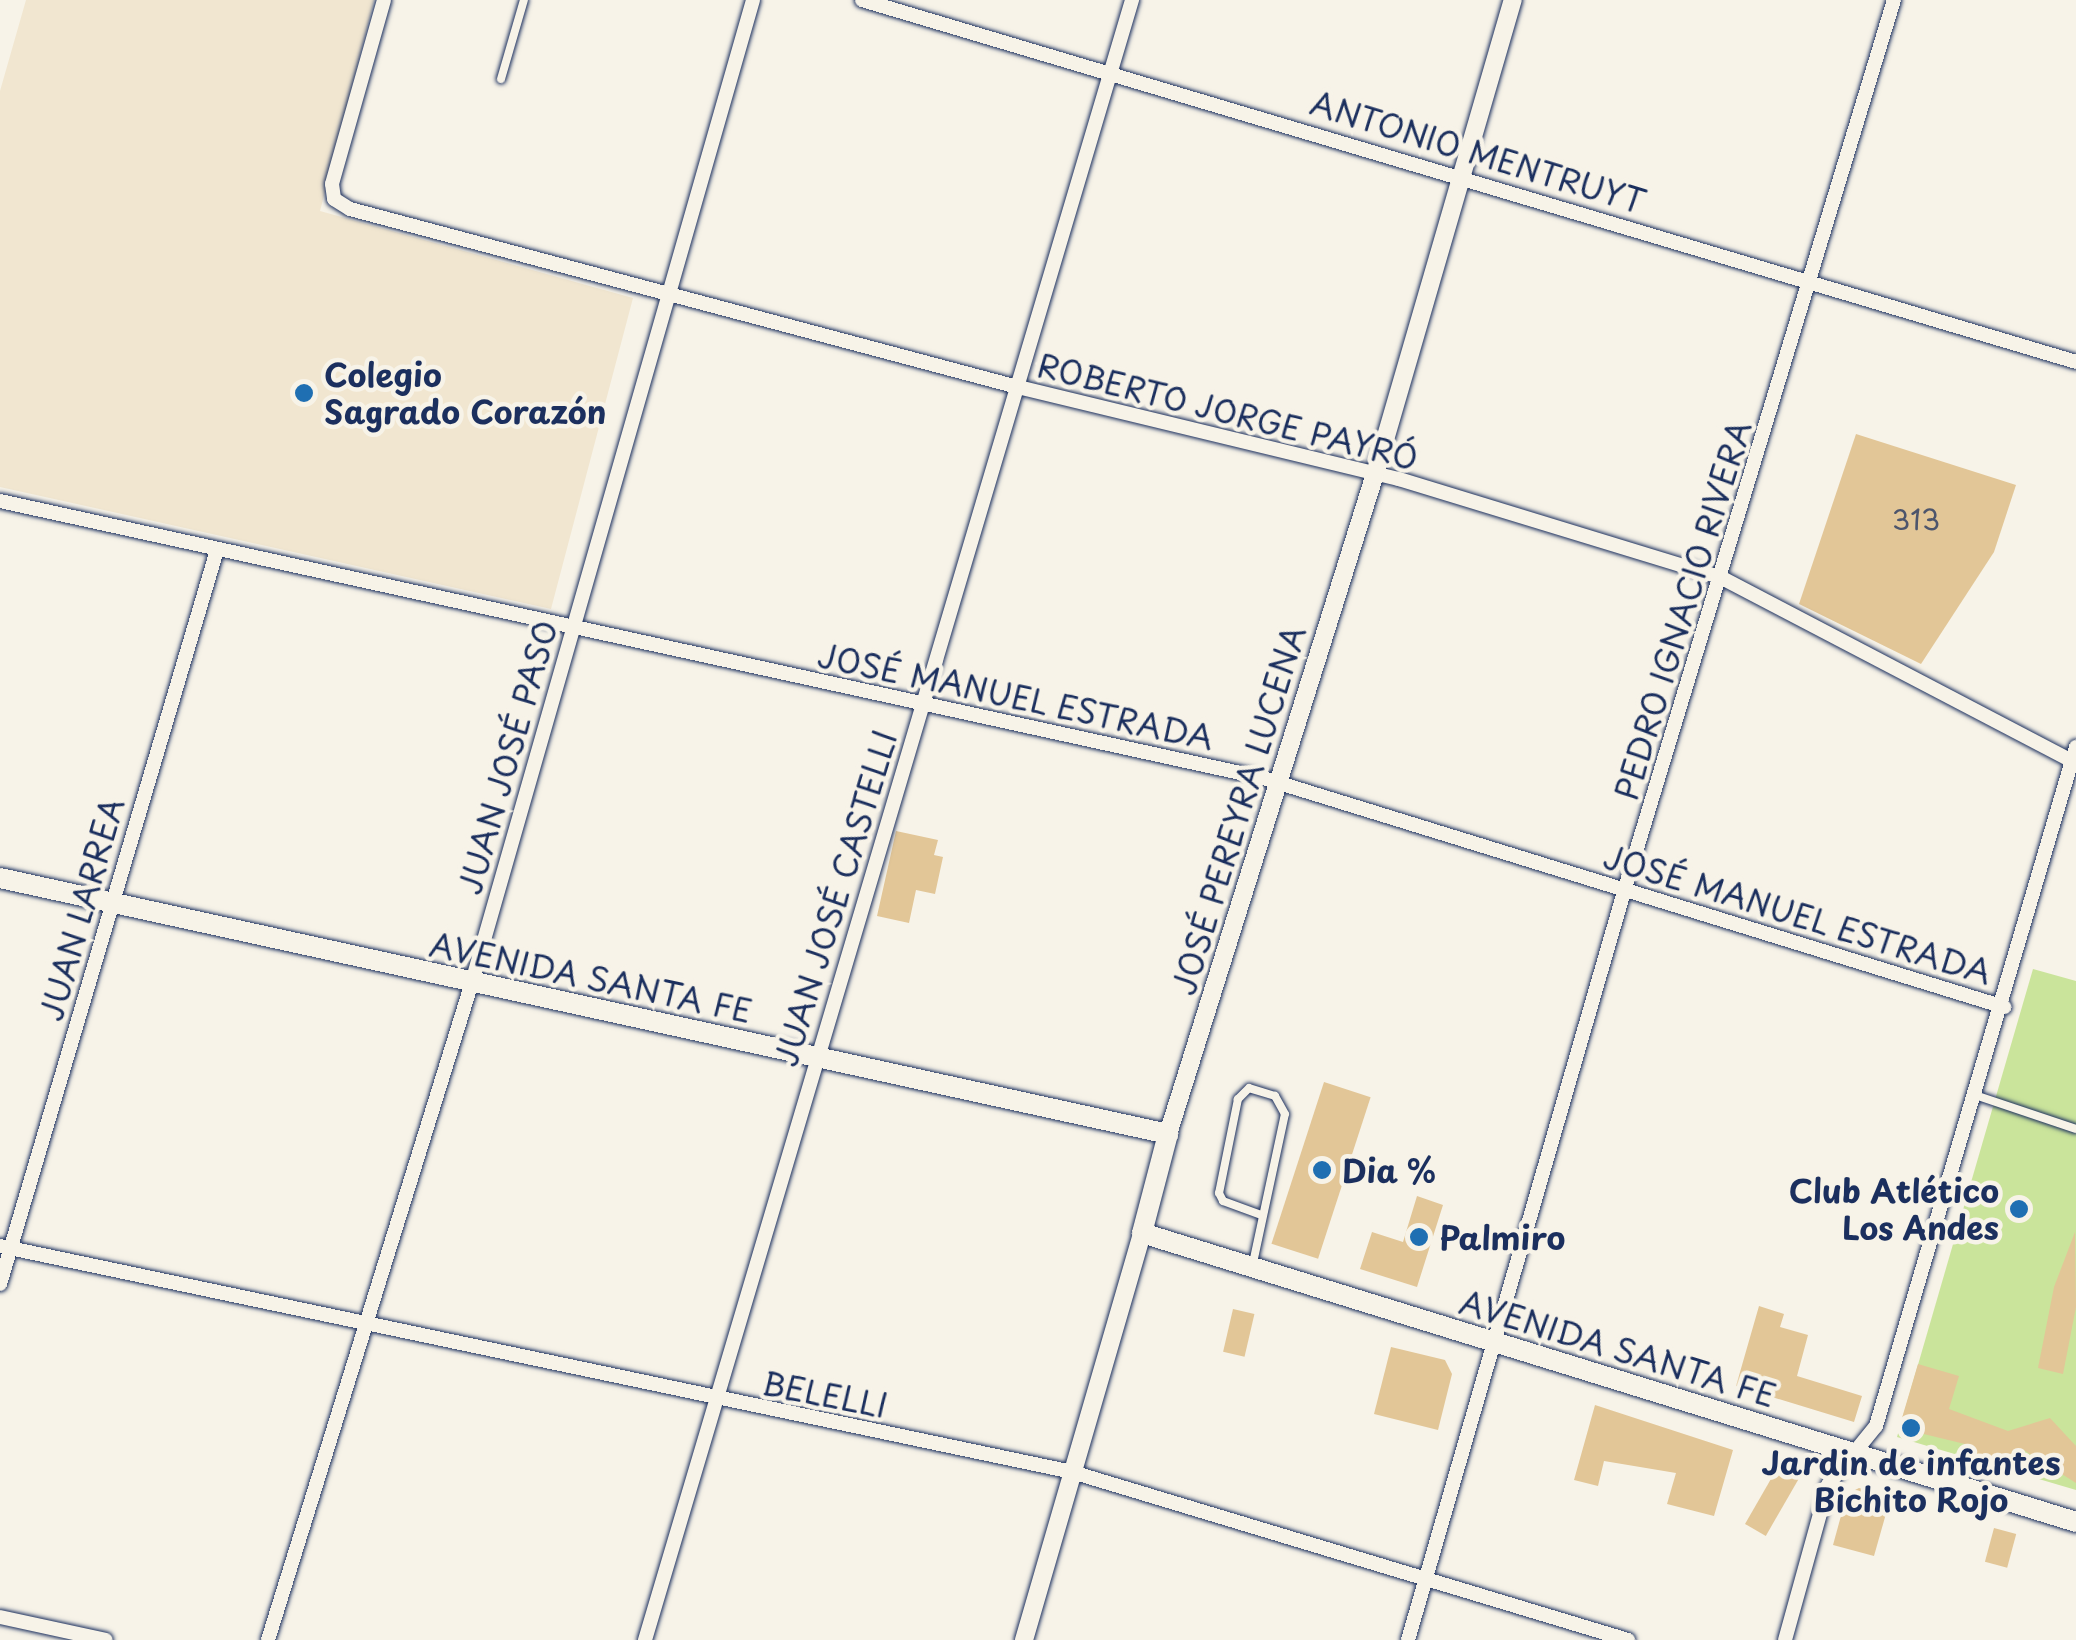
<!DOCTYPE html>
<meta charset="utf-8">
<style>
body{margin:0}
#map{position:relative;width:2076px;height:1640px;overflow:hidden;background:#f7f3e8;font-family:"Playpen Sans",sans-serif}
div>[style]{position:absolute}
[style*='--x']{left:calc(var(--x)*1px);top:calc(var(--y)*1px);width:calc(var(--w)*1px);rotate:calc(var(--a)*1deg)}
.built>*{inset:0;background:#f1e6d0}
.green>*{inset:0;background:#cae49b}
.building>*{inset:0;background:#e2c697;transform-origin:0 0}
.roads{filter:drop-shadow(0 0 2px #1b2f5e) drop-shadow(0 0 2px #1b2f5e)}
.service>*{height:8px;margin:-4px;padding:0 4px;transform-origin:4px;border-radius:4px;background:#f7f3e8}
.minor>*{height:14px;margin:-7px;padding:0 7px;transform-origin:7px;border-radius:7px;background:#f7f3e8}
.tertiary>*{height:18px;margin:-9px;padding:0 9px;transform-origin:9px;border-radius:9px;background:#f7f3e8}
.secondary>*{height:20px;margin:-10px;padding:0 10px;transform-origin:10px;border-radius:10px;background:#f7f3e8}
.dots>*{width:28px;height:28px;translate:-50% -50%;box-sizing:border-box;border:5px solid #f7f3e8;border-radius:50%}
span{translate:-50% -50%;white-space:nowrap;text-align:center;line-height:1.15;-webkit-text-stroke:9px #f7f3e8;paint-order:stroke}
.number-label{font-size:28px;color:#4d556c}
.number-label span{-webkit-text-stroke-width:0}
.street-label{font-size:32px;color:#1b2f5e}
.poi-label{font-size:32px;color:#1b2f5e;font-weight:700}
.left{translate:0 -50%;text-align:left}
.right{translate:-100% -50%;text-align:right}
</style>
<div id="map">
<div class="built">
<div style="clip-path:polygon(26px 0,374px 0,320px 211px,633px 298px,551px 609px,0 487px,0 91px)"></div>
</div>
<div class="green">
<div style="clip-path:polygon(2033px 969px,2076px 981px,2076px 1490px,1897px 1437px)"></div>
</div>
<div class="building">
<div style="clip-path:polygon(1856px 434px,2016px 485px,1994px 552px,1921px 664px,1799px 604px)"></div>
<div style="clip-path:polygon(896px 831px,938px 840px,934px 855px,943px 857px,935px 894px,916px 890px,909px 923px,877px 916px)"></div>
<div style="left:1324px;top:1082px;width:49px;height:170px;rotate:18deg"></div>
<div style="clip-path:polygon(1417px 1196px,1443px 1205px,1417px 1287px,1360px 1269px,1372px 1232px,1403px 1242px)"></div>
<div style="clip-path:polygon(2075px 1232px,2076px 1307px,2063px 1374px,2038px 1368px,2054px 1287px)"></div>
<div style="clip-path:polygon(1759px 1306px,1784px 1314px,1780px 1327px,1808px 1335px,1797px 1376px,1862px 1396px,1854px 1422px,1736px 1386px)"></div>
<div style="left:1233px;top:1309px;width:22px;height:44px;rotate:13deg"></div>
<div style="clip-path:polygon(1391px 1347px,1445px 1360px,1452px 1374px,1438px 1430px,1374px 1414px)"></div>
<div style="clip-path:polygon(1918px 1364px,1959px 1376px,1949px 1409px,2008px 1431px,2050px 1418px,2076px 1446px,2076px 1483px,2022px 1449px,2017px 1468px,1966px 1452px,1969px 1445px,1899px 1428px)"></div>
<div style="clip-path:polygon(1595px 1405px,1733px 1450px,1714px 1516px,1667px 1504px,1676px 1473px,1604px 1461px,1598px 1486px,1574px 1480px)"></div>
<div style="left:1779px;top:1465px;width:24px;height:68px;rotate:30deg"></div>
<div style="clip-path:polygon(1859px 1488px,1891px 1496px,1874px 1556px,1833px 1545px,1847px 1494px)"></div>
<div style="left:1994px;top:1528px;width:23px;height:35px;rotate:15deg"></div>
</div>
<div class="roads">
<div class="service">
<div style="--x:501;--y:79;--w:82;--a:-73.8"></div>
<div style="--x:1978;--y:1096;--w:103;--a:18.6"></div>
<div style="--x:1253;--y:1263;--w:152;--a:-77.9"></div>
<div style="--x:1285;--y:1114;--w:21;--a:-119"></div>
<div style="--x:1275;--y:1096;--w:27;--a:-163"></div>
<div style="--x:1249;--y:1088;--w:16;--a:135"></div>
<div style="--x:1238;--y:1099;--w:96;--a:101.4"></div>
<div style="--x:1219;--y:1193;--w:9;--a:63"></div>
<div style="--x:1223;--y:1201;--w:40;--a:20.2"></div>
</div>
<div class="minor">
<div style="--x:384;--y:0;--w:191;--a:105.8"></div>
<div style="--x:332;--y:184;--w:15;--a:82"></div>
<div style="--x:334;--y:199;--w:19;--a:32"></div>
<div style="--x:350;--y:209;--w:687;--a:14.93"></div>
<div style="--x:1014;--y:386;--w:396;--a:13.6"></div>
<div style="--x:1399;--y:479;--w:338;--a:17"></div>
<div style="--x:1722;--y:578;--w:399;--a:27.6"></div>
<div style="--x:862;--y:0;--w:1267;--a:16.6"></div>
<div style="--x:0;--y:501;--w:1293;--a:12.37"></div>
<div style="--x:1263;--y:778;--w:776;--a:17.17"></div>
<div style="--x:0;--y:1246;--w:1096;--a:11.9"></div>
<div style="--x:1072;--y:1472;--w:581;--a:16.81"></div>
<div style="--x:0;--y:1284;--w:765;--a:-73.53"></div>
<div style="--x:0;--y:1617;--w:108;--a:12.2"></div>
<div style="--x:268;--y:1640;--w:689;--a:-72.77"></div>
<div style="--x:472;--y:982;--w:1021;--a:-74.03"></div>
<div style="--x:645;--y:1640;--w:1711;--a:-73.46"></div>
<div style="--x:1408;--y:1640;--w:783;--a:-73.9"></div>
<div style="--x:1625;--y:888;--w:928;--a:-73.15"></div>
<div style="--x:1785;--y:1640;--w:161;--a:-74.5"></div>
<div style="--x:1828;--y:1485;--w:76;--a:-50.9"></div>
<div style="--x:1876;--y:1426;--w:708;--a:-73.59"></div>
</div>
<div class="tertiary">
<div style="--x:1168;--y:1134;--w:692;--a:-72.59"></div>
<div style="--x:1375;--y:474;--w:494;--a:-73.8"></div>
<div style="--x:1024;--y:1640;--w:424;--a:-73.8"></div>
</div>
<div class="secondary">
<div style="--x:0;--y:878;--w:1196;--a:12.36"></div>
<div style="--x:1168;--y:1134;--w:102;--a:104.7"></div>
<div style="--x:1142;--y:1233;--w:978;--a:17.19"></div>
</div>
</div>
<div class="dots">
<div style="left:304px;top:393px;background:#1f6fb2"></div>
<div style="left:1322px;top:1170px;background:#1f6fb2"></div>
<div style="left:2019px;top:1209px;background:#1f6fb2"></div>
<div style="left:1419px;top:1237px;background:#1f6fb2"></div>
<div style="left:1911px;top:1428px;background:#1f6fb2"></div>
</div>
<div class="number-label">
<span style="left:1916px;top:519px">313</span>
</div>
<div class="street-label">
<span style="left:1478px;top:152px;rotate:17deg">ANTONIO MENTRUYT</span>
<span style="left:1228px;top:411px;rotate:14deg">ROBERTO JORGE PAYRÓ</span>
<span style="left:1682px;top:610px;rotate:-73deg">PEDRO IGNACIO RIVERA</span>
<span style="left:1016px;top:696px;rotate:12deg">JOSÉ MANUEL ESTRADA</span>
<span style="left:507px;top:757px;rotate:-74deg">JUAN JOSÉ PASO</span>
<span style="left:1238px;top:810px;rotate:-73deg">JOSÉ PEREYRA LUCENA</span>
<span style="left:835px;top:898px;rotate:-73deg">JUAN JOSÉ CASTELLI</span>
<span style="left:81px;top:909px;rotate:-74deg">JUAN LARREA</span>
<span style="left:1798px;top:914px;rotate:17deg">JOSÉ MANUEL ESTRADA</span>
<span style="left:591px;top:977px;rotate:12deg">AVENIDA SANTA FE</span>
<span style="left:1618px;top:1348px;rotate:17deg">AVENIDA SANTA FE</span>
<span style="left:825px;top:1394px;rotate:11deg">BELELLI</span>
</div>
<div class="poi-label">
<span class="left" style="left:324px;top:393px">Colegio<br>Sagrado Corazón</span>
<span class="left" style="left:1342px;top:1170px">Dia %</span>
<span class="right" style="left:1999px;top:1209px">Club Atlético<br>Los Andes</span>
<span class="left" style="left:1439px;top:1237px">Palmiro</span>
<span style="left:1911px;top:1481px">Jardin de infantes<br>Bichito Rojo</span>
</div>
</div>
